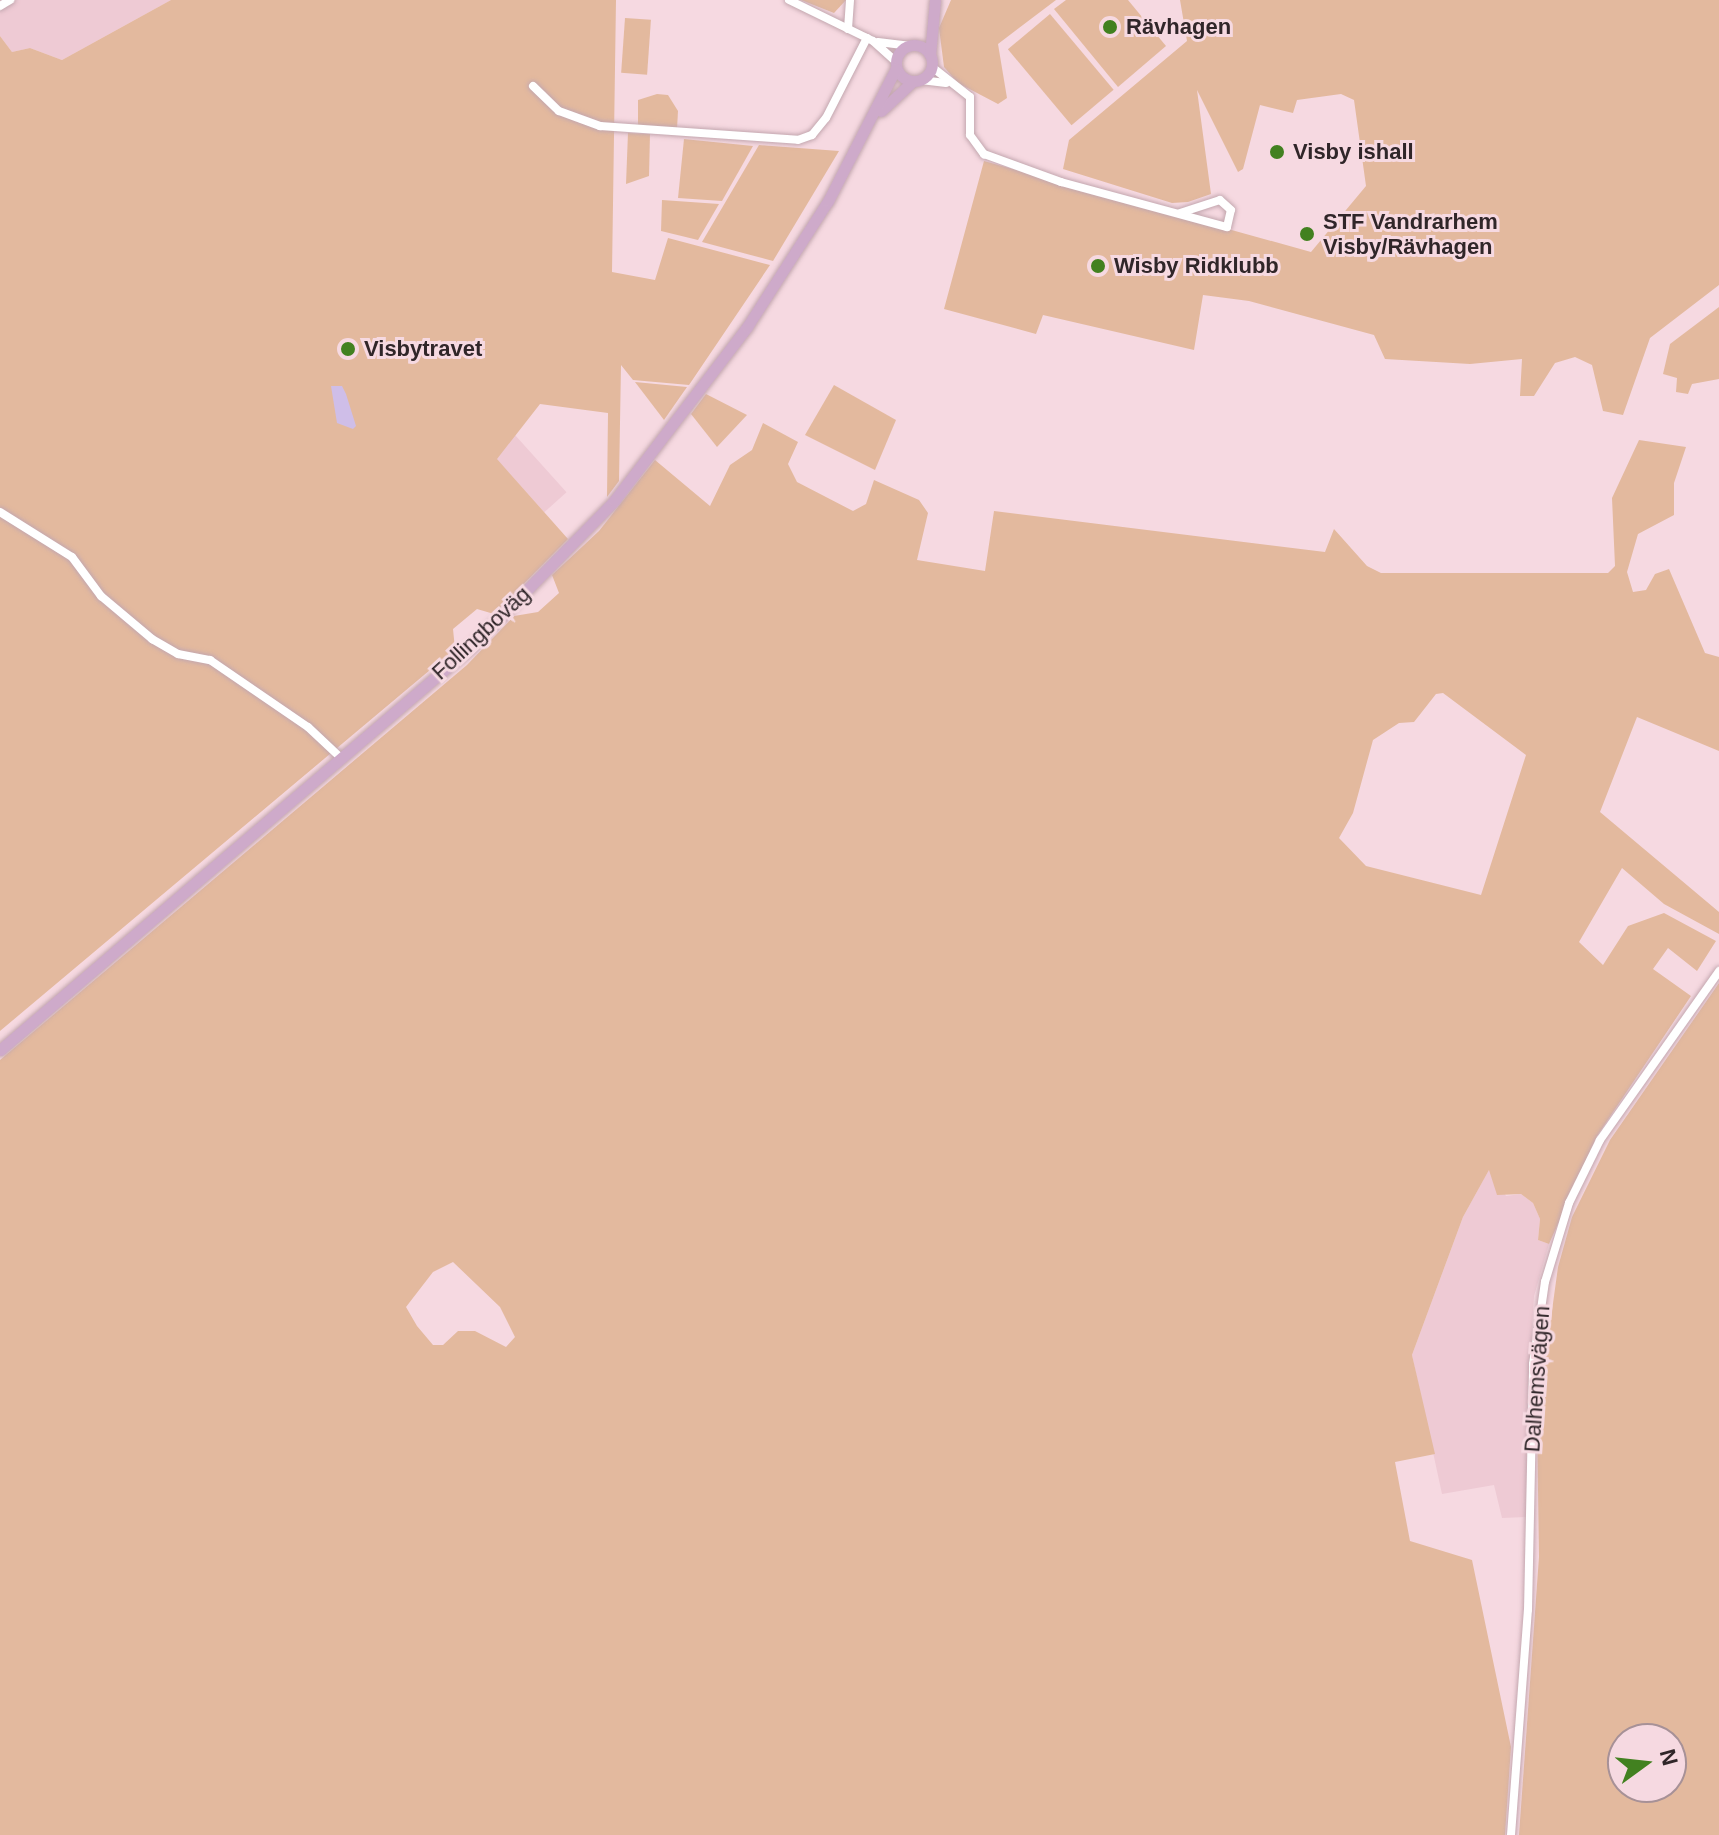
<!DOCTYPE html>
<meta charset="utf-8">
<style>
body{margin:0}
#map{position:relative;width:1719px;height:1835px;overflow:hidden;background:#f6d9e1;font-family:Helvetica,sans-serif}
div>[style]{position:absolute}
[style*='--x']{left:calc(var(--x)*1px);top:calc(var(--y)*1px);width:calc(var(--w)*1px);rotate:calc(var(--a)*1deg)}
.built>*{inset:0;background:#eecad4;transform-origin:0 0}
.green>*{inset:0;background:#e3b99e;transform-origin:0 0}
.water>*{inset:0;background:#cfbee8}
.roads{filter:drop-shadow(0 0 2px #c3a7af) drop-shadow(0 0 2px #c3a7af)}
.minor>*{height:8px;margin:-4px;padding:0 4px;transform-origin:4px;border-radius:4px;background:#fff}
.major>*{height:11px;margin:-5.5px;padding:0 5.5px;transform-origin:5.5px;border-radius:5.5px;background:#ceaaca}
.major>.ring{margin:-5.5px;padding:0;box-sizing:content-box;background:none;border:11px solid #ceaaca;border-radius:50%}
.dots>*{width:22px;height:22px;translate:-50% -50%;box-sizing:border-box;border:4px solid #f6d9e1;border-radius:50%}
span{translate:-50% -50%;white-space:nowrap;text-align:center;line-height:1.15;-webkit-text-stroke:6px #f6d9e1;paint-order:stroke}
.poi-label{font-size:22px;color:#302629;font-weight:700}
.left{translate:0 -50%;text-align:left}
.street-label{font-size:22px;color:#302629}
.north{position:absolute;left:1607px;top:1723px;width:80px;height:80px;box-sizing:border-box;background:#f6d9e1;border:2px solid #a79197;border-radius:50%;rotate:75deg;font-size:22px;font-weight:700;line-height:32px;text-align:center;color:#302629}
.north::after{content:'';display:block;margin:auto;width:28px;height:36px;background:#428120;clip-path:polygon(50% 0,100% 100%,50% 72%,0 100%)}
</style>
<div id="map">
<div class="built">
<div style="clip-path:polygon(16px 0,171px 0,62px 60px,30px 48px,12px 52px,0 36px,0 9px)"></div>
<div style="left:515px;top:435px;width:77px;height:30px;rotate:48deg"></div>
<div style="clip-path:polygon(1490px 1168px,1506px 1196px,1521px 1194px,1533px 1203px,1540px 1219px,1538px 1240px,1549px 1244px,1534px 1296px,1526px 1418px,1528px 1517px,1502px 1518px,1494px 1485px,1442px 1494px,1412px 1355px,1463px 1217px)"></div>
</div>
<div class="green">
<div style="clip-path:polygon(171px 0,616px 0,612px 272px,655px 280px,668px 238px,770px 265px,689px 385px,633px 380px,621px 365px,619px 481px,607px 497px,608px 413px,540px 404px,497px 459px,568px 539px,494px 614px,477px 609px,453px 629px,455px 649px,0 1031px,0 36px,12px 52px,30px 48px,62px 60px)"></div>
<div style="clip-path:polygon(801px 0,846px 0,834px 13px)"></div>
<div style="clip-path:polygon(951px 0,1056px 0,998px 44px,1007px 98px,998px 104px,958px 83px,944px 67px,939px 28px)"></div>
<div style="clip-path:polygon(1066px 0,1128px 0,1166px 46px,1118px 87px,1054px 9px)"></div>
<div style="clip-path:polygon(1180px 0,1719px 0,1719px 285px,1650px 338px,1623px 415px,1603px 411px,1592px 365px,1575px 357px,1555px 363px,1534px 396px,1520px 396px,1522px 359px,1470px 364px,1385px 359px,1374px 335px,1249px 301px,1203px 295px,1194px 350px,1043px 315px,1036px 334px,944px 309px,984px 161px,1311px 252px,1366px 186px,1354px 100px,1341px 94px,1297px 100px,1293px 113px,1260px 105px,1243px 169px,1238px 172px,1197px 90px,1211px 194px,1188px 202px,1172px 203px,1063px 169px,1069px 140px,1187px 41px)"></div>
<div style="left:1050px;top:14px;width:99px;height:55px;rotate:50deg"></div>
<div style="left:625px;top:18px;width:26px;height:55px;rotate:4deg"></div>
<div style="clip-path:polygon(657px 94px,668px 95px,678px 111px,677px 129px,638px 126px,638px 100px)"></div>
<div style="clip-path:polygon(628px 133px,650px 134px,649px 176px,626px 184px)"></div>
<div style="clip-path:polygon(684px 139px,753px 146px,722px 201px,678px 198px)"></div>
<div style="clip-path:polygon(759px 145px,839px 151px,773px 261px,702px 242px)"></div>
<div style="clip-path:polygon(662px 200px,719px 204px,698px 240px,661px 231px)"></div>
<div style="clip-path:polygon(1719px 307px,1719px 379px,1692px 384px,1688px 394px,1676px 392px,1677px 378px,1663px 374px,1670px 344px)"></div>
<div style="clip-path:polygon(635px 382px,687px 387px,664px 420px)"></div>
<div style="clip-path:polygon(834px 385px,896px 420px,875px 470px,805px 435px)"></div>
<div style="clip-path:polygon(706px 394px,747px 415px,717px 447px,691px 414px)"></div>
<div style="clip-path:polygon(evenodd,763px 423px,798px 442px,788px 464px,797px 482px,853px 511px,866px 504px,874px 480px,919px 500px,928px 513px,917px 560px,985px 571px,994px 511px,1325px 552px,1334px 529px,1367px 566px,1381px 573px,1608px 573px,1615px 566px,1612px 498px,1639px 440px,1686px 447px,1674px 483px,1674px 515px,1638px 534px,1627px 572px,1633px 592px,1646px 590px,1655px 574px,1669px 569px,1705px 653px,1719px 657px,1719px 751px,1637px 717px,1600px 812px,1719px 912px,1719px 934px,1664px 904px,1622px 868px,1579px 942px,1603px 965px,1628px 926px,1664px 913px,1716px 941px,1697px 971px,1668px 948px,1653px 969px,1691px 996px,1597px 1136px,1549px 1244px,1538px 1240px,1540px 1219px,1533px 1203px,1521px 1194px,1497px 1195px,1489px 1170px,1463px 1217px,1412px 1355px,1435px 1454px,1395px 1462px,1410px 1541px,1472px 1560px,1511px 1747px,1505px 1835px,0 1835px,0 1060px,467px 665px,514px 616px,538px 612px,559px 593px,552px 575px,599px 531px,655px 460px,710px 506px,730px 465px,752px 450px,763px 423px,1443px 693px,1526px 755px,1481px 895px,1366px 866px,1339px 838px,1353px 813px,1373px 740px,1399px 723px,1414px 722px,1436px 694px,1443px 693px,763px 423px,453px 1262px,500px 1307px,515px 1337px,506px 1347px,475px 1331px,458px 1331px,443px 1345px,433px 1345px,417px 1326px,406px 1307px,433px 1272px,453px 1262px)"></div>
<div style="clip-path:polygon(evenodd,1719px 983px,1719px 1835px,1519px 1835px,1539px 1557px,1537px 1420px,1558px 1267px,1572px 1217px,1610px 1140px,1719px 983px,1623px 1739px,1671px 1739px,1671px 1787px,1623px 1787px,1623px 1739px)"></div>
</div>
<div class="water">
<div style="clip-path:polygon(331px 386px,342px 386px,346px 394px,356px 426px,353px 429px,337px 423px)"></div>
</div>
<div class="roads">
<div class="minor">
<div style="--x:789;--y:0;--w:93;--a:26"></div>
<div style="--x:873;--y:41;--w:31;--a:42"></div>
<div style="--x:0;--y:6;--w:12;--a:-31"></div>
<div style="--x:848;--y:29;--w:29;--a:-86"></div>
<div style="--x:878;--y:42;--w:31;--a:7"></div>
<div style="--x:932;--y:67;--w:48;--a:38.3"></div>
<div style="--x:970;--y:97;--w:38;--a:90"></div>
<div style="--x:970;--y:135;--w:24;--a:54"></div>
<div style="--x:984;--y:154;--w:82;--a:20"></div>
<div style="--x:1061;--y:182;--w:172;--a:15.2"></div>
<div style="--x:1227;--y:227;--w:17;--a:-77"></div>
<div style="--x:1231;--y:210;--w:15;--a:-138"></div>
<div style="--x:1220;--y:200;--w:42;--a:162"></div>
<div style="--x:921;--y:80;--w:25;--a:7"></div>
<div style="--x:533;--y:86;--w:36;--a:44"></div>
<div style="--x:559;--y:111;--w:44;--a:20.1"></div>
<div style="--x:600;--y:126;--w:198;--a:4"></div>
<div style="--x:798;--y:140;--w:15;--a:-20"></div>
<div style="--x:812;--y:135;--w:22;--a:-51"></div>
<div style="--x:826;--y:118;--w:90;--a:-62.9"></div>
<div style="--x:0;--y:512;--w:85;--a:32"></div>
<div style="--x:72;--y:557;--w:49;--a:53.4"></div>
<div style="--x:101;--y:596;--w:67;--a:40.1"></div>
<div style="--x:152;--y:639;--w:30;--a:30"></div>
<div style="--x:178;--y:654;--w:33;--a:11"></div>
<div style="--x:210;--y:660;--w:119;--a:34.4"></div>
<div style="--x:308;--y:727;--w:44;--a:43.2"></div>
<div style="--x:1511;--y:1835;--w:226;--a:-85.7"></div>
<div style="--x:1528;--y:1610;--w:246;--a:-88.8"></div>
<div style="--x:1533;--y:1364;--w:83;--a:-81.7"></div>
<div style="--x:1545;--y:1282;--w:83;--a:-73.1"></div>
<div style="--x:1569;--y:1203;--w:70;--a:-63.8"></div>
<div style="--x:1600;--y:1140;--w:207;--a:-54.8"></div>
</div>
<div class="major">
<div class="ring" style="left:896px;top:45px;width:25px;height:25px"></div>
<div style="--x:930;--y:55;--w:55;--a:-84.8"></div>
<div style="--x:881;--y:111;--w:44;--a:-43.2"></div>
<div style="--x:0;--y:1050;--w:621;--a:-40.56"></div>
<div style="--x:472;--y:646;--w:203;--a:-45.6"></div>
<div style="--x:614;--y:501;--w:219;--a:-52.6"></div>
<div style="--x:747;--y:327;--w:150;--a:-57.3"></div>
<div style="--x:828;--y:201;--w:149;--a:-62.9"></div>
</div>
</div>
<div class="dots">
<div style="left:1110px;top:27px;background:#428120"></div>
<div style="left:1277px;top:152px;background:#428120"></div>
<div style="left:1307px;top:234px;background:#428120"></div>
<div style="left:1098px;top:266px;background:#428120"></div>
<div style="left:348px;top:349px;background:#428120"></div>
</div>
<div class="poi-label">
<span class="left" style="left:1126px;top:27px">Rävhagen</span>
<span class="left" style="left:1293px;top:152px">Visby ishall</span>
<span class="left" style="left:1323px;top:234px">STF Vandrarhem<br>Visby/Rävhagen</span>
<span class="left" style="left:1114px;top:266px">Wisby Ridklubb</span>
<span class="left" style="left:364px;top:349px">Visbytravet</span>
</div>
<div class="street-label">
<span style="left:481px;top:633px;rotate:-43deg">Follingboväg</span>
<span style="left:1537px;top:1379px;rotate:-86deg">Dalhemsvägen</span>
</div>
<div class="north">N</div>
</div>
